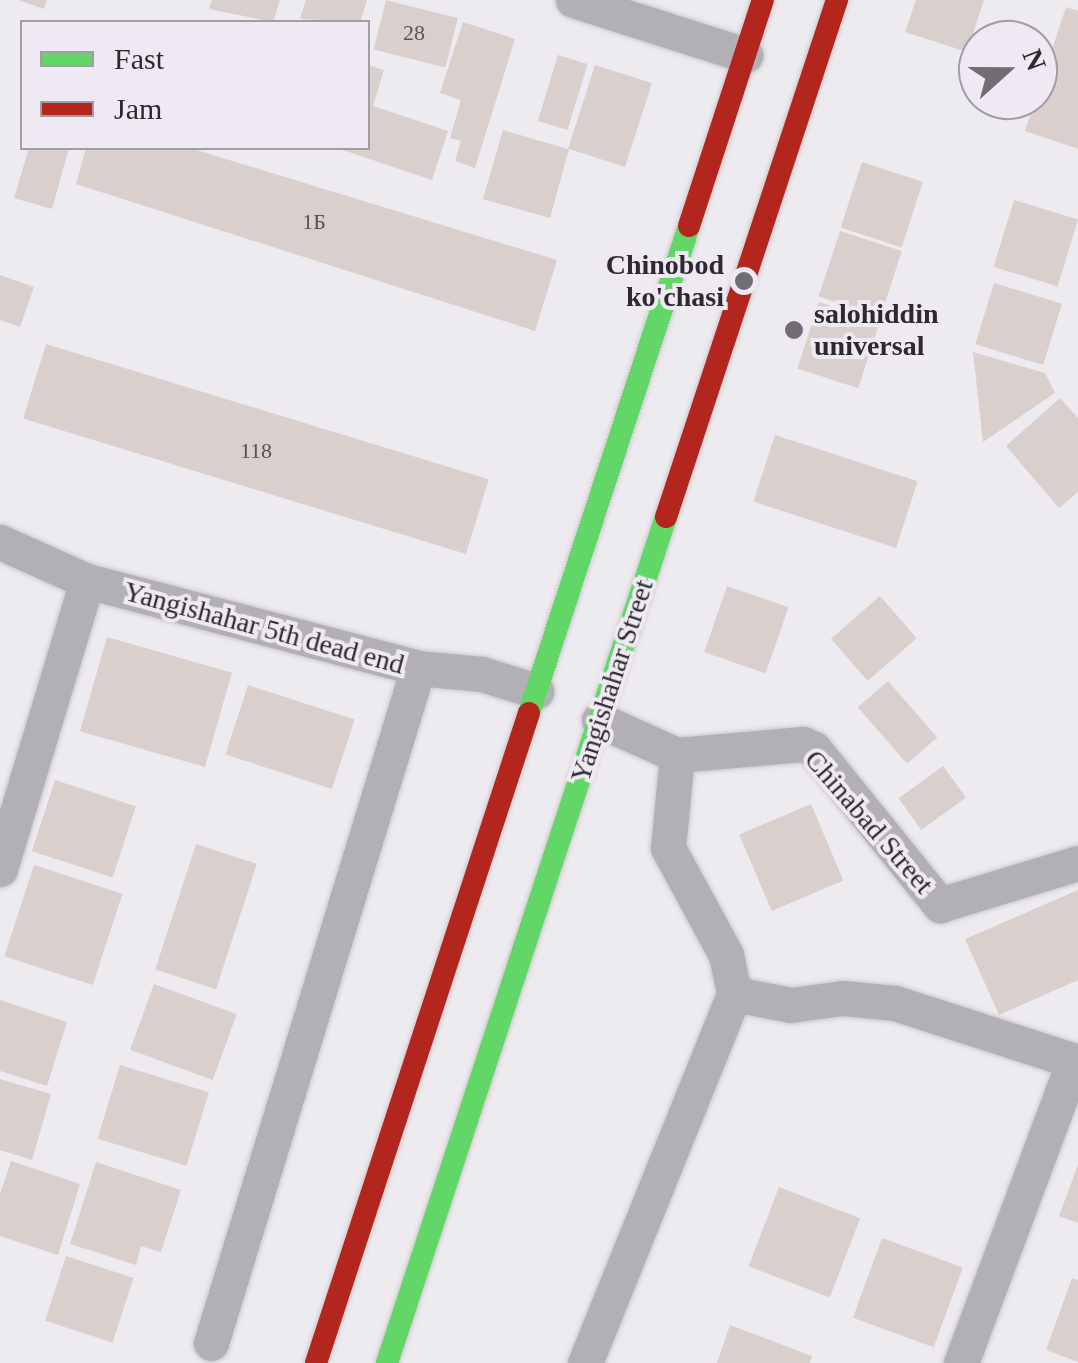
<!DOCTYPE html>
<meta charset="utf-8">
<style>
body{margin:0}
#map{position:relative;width:1078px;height:1363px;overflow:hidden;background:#eeebf0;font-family:"Times New Roman",serif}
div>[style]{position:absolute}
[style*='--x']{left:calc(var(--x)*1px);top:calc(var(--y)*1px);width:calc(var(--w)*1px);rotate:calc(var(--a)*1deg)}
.building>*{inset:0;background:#d9cfcd;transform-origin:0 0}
.roads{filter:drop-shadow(0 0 2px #cbc9cc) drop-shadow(0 0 2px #cbc9cc)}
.street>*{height:35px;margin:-17.5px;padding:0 17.5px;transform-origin:17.5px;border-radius:17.5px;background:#b2b0b4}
.fast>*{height:22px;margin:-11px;padding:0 11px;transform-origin:11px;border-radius:11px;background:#63d668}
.jam>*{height:22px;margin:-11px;padding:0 11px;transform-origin:11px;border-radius:11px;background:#b3261e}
.dots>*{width:28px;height:28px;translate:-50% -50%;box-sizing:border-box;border:5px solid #eee9f2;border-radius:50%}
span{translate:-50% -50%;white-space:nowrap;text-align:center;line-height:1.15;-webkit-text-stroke:8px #eee9f2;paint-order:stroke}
.number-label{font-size:22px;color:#575356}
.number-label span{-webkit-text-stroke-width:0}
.poi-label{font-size:28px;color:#2c2a2e;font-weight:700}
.right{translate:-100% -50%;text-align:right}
.left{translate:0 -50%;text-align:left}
.street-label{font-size:28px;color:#2c2a2e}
.legend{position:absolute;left:20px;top:20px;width:350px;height:130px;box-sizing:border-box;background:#eee9f2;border:2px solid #a09da4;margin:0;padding:12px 18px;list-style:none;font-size:30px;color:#2c2a2e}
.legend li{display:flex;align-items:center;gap:20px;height:50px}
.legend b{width:50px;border:2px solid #a09da4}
.north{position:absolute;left:958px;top:20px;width:100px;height:100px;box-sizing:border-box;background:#eee9f2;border:2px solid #a09da4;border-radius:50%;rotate:69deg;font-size:28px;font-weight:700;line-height:40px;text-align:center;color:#2c2a2e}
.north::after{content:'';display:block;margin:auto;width:35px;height:45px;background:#706e72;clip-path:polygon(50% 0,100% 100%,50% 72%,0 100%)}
</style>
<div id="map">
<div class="building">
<div style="clip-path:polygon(18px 0,47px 0,44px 9px)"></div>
<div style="clip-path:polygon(212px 0,280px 0,273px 22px,209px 9px)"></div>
<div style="clip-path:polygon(306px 0,367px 0,360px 22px,300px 19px)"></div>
<div style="left:386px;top:0;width:74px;height:51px;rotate:14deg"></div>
<div style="clip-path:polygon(916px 0,984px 0,967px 52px,905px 32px)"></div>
<div style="clip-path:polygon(1066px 7px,1078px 11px,1078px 149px,1025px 131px)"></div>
<div style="clip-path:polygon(463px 22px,515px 39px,475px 168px,455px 161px,461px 141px,450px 138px,461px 100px,440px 93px)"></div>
<div style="left:558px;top:55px;width:31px;height:69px;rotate:17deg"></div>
<div style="clip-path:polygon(368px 65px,384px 70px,373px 106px,448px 131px,432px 180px,337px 148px,368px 148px)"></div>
<div style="clip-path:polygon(595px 65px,652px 83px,625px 167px,569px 149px,550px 218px,483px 199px,503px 130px,568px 149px)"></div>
<div style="clip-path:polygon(29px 148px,69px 148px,52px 209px,14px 198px)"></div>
<div style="clip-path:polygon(86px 148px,190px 148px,557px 260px,535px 331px,76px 184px)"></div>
<div style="left:862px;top:162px;width:64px;height:69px;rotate:18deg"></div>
<div style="left:1014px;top:200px;width:67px;height:70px;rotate:17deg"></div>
<div style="left:840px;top:231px;width:65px;height:69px;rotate:18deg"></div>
<div style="clip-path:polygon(0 275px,34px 287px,20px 327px,0 320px)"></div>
<div style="left:994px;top:283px;width:71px;height:64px;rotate:17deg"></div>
<div style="left:819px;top:302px;width:64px;height:70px;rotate:18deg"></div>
<div style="left:46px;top:344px;width:463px;height:78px;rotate:17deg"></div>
<div style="clip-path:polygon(973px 352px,1045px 373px,1055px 393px,983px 442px)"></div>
<div style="clip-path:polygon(1060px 398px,1078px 418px,1078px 492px,1059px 508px,1006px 446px)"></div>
<div style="left:775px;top:435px;width:150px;height:70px;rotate:18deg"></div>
<div style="left:727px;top:586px;width:65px;height:70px;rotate:19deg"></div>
<div style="left:880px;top:596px;width:56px;height:65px;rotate:49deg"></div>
<div style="left:107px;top:637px;width:130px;height:98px;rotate:16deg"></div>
<div style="left:888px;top:681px;width:75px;height:40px;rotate:49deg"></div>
<div style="left:248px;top:685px;width:112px;height:73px;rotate:18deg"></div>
<div style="left:943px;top:766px;width:39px;height:55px;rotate:54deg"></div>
<div style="left:55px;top:780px;width:85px;height:75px;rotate:18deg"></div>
<div style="left:811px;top:804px;width:83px;height:78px;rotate:67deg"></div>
<div style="left:196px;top:844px;width:64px;height:132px;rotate:18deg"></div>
<div style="left:34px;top:865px;width:93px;height:96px;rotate:18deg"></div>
<div style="clip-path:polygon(1078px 890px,1078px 980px,999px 1015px,965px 939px)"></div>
<div style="left:154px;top:984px;width:88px;height:70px;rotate:20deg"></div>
<div style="clip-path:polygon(0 1000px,67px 1022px,47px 1086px,0 1071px)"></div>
<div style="left:120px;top:1065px;width:93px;height:77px;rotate:17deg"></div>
<div style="clip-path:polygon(0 1079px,51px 1094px,32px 1160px,0 1150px)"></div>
<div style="clip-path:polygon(11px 1161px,80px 1184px,58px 1255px,0 1236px,0 1194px)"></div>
<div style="clip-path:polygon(96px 1162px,181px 1190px,161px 1252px,141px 1246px,136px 1265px,70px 1244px)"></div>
<div style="clip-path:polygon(1078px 1165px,1078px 1223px,1059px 1216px)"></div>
<div style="left:779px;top:1187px;width:87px;height:85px;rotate:21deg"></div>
<div style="left:882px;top:1238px;width:86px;height:85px;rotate:20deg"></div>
<div style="left:66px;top:1256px;width:71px;height:68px;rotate:18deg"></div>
<div style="clip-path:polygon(1072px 1278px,1078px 1280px,1078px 1362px,1046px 1350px)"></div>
<div style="clip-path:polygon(730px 1325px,812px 1356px,810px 1363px,717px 1363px)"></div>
</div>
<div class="roads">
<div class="street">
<div style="--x:573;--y:0;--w:181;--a:17.7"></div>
<div style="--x:0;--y:542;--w:95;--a:24.1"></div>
<div style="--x:87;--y:581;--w:342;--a:14.7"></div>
<div style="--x:418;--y:668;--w:64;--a:5.4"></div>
<div style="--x:482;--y:674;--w:57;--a:17.5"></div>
<div style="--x:599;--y:720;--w:85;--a:24.2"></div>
<div style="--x:677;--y:755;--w:126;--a:-5"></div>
<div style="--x:803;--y:744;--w:12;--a:24"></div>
<div style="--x:814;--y:749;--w:201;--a:51.1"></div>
<div style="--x:940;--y:905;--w:144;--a:-16.9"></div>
<div style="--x:677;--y:755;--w:93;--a:95.5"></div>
<div style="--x:668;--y:848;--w:122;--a:61.5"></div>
<div style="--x:726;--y:955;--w:40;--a:78"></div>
<div style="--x:734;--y:994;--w:58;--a:10.9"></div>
<div style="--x:791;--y:1005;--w:52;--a:-7.7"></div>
<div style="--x:843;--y:998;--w:52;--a:5.5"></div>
<div style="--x:895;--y:1003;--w:192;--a:17.9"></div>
<div style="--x:0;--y:869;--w:301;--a:-73.2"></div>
<div style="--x:211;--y:1343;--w:706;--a:-72.95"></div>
<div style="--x:585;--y:1363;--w:398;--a:-68"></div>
<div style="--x:961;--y:1363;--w:322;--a:-69.5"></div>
</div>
<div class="fast">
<div style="--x:529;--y:713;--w:513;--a:-71.81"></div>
<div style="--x:387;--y:1363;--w:891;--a:-71.75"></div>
</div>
<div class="jam">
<div style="--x:689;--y:226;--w:238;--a:-71.9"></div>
<div style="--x:666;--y:517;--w:545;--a:-71.7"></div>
<div style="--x:316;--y:1363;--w:684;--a:-71.86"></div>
</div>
</div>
<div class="dots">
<div style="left:744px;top:281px;background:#706e72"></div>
<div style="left:794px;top:330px;background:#706e72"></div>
</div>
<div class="number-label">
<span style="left:414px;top:33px">28</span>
<span style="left:314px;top:222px">1Б</span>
<span style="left:256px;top:451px">118</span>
</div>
<div class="poi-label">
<span class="right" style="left:724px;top:281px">Chinobod<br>ko'chasi</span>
<span class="left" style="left:814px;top:330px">salohiddin<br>universal</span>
</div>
<div class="street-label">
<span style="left:264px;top:628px;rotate:15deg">Yangishahar 5th dead end</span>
<span style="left:612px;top:681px;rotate:-72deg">Yangishahar Street</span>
<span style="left:869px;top:822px;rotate:49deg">Chinabad Street</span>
</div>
<ul class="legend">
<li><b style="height:12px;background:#63d668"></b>Fast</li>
<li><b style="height:12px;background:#b3261e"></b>Jam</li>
</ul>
<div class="north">N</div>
</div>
